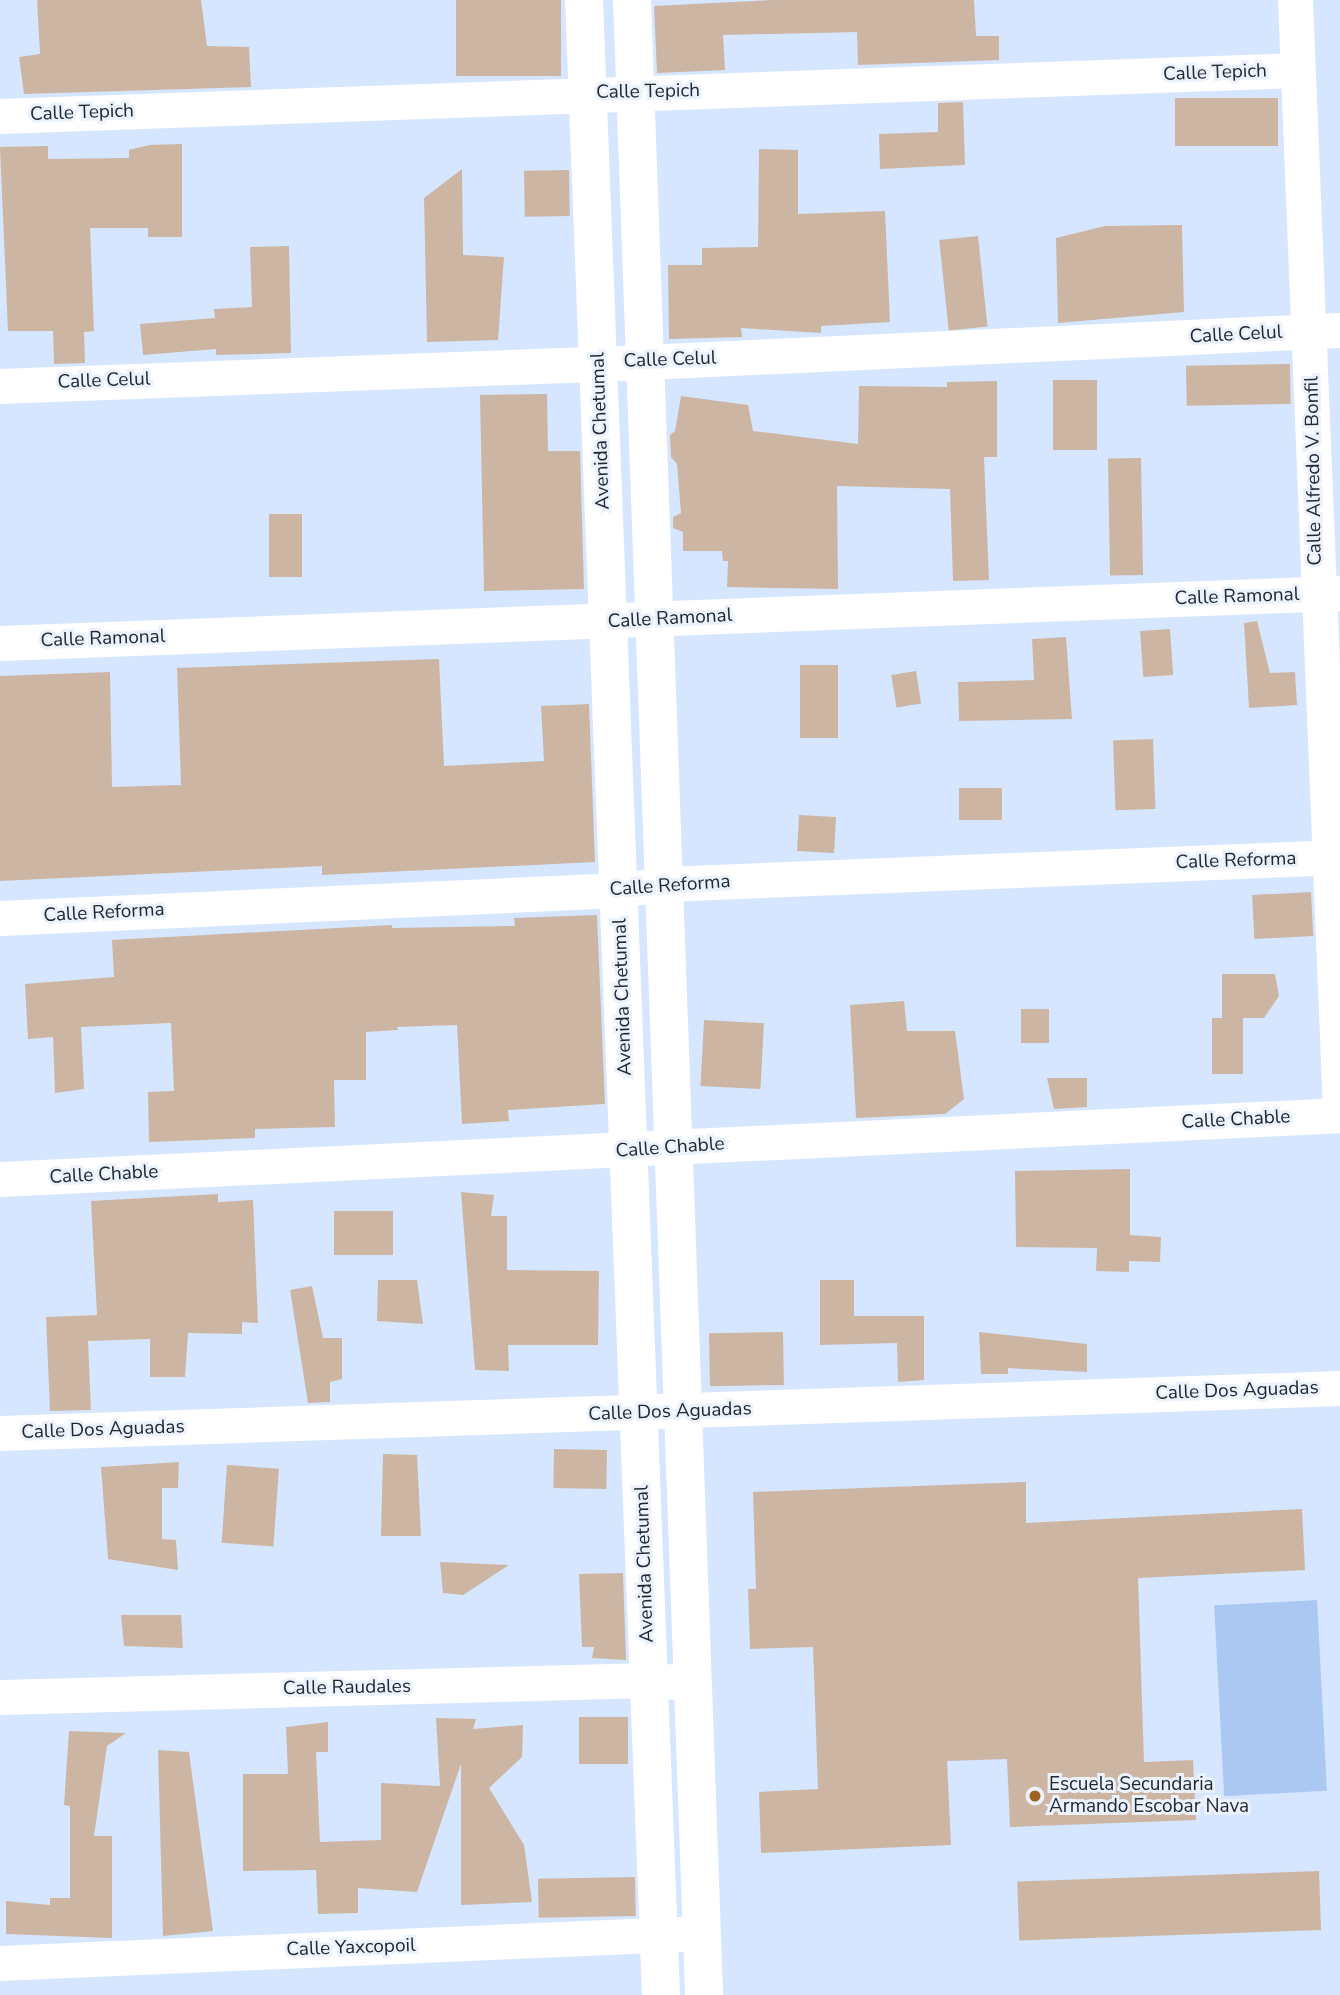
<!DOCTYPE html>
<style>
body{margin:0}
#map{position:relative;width:1340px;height:1995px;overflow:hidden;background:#d6e6fe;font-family:"Nunito Sans",sans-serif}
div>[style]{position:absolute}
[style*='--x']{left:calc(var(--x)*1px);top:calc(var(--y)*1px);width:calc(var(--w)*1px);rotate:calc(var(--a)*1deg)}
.green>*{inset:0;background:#abc8f3;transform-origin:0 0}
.building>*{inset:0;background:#ccb6a3;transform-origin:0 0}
.street>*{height:35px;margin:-17.5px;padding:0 17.5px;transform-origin:17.5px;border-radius:17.5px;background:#fff}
.secondary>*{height:38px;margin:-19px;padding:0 19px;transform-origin:19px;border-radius:19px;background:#fff}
.dots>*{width:19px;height:19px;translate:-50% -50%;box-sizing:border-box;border:4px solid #ecf2fc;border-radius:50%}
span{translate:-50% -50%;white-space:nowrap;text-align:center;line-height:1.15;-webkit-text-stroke:6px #ecf2fc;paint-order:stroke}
.street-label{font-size:19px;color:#222831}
.poi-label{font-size:19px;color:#222831}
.left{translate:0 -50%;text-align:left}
</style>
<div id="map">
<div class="green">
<div style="left:1317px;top:1600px;width:191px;height:103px;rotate:87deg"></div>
</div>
<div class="building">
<div style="clip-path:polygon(37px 0,201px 0,207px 46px,249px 47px,251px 87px,24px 94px,19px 57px,40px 54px)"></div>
<div style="left:456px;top:0;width:105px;height:76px"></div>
<div style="clip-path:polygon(772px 0,974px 0,976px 36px,999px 36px,999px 60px,858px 65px,857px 32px,723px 35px,725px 70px,657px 73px,654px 6px)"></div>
<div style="left:1278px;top:98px;width:48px;height:103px;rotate:90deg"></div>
<div style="clip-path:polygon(963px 102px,965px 165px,880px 169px,879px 134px,938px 132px,938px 103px)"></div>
<div style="clip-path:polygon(182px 144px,182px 237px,148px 237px,148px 228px,90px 228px,94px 331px,84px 332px,85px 363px,54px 364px,53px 331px,8px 331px,0 147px,48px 146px,48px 159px,129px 158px,129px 150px,149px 145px)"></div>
<div style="clip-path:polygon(759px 149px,798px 150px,798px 214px,885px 211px,890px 322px,821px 326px,821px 333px,741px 328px,742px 337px,669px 339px,668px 265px,702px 265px,702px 248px,758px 247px)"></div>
<div style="clip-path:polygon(462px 169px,463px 255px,504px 257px,498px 340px,427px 342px,424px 198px)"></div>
<div style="left:569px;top:170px;width:46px;height:45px;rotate:89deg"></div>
<div style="clip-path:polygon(1182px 225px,1184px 312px,1058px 323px,1056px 238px,1105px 226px)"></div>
<div style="left:978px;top:236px;width:91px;height:39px;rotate:84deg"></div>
<div style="clip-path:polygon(289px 246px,291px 353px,216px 355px,216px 349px,143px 355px,140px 324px,215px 318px,214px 309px,252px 307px,250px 247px)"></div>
<div style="left:1290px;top:364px;width:40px;height:104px;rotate:89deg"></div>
<div style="left:1053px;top:380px;width:44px;height:70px"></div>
<div style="clip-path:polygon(997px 381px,997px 457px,984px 457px,989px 580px,953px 581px,950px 489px,837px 486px,838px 589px,727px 587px,728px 561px,723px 561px,722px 551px,683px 551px,683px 532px,673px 528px,673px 517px,681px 513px,677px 464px,671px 457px,670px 435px,675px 431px,681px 396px,748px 405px,753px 431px,858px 444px,859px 386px,947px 387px,947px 382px)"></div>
<div style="clip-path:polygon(547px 394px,548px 451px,580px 451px,584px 589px,484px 591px,480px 395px)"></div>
<div style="left:1141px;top:458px;width:117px;height:33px;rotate:89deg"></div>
<div style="left:269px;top:514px;width:33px;height:63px"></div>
<div style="clip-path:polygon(1257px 621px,1270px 673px,1295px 672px,1297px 705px,1249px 708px,1244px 623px)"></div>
<div style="left:1170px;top:629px;width:46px;height:30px;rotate:86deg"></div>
<div style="clip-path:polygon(1066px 637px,1072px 719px,959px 721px,958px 682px,1034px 680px,1032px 639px)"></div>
<div style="clip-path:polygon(439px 659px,444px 766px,544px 761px,541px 706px,589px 704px,595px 862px,322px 875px,322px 866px,0 881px,0 676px,110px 672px,112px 787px,181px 785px,177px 668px)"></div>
<div style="left:800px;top:665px;width:38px;height:73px"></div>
<div style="left:916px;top:671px;width:33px;height:25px;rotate:81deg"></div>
<div style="left:1153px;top:739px;width:70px;height:40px;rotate:88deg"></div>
<div style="left:1002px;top:788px;width:32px;height:43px;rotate:90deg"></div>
<div style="left:799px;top:815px;width:37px;height:36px;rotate:3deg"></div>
<div style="left:1311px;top:892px;width:44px;height:59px;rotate:87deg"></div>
<div style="clip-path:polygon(597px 915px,605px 1104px,508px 1110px,509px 1121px,462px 1124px,457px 1025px,397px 1027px,398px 1030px,366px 1032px,366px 1080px,334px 1080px,335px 1127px,255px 1129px,255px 1138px,149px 1142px,148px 1092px,174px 1091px,171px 1023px,81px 1027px,84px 1089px,55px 1093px,53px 1037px,28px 1039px,25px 984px,114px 977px,112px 940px,392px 925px,392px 928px,515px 926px,514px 918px)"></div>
<div style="clip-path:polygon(1222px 974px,1275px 974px,1279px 996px,1264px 1018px,1243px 1018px,1243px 1074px,1212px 1074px,1212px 1018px,1222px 1018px)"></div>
<div style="clip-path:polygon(904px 1001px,907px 1031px,955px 1031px,964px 1099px,945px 1114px,856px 1118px,850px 1005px)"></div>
<div style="left:1021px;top:1009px;width:28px;height:34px"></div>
<div style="left:704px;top:1020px;width:60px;height:66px;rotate:3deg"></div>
<div style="clip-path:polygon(1047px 1078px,1087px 1078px,1087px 1107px,1054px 1109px)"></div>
<div style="clip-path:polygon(1130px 1169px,1130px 1235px,1161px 1237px,1160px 1262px,1129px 1261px,1129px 1272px,1096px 1271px,1097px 1248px,1016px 1247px,1015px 1171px)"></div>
<div style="clip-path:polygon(461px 1192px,494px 1195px,491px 1216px,507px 1216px,507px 1270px,599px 1271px,598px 1345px,508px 1345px,509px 1371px,475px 1370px)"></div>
<div style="clip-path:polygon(218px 1194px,218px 1202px,253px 1200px,258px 1323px,242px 1322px,242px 1334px,188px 1333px,185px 1377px,150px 1377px,150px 1339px,88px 1341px,91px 1410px,50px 1411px,46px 1317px,97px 1315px,91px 1201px)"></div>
<div style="left:334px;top:1211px;width:59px;height:44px"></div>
<div style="clip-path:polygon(378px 1280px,417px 1280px,423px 1324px,377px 1321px)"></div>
<div style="clip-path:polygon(820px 1280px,854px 1280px,854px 1316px,924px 1316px,924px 1380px,898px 1382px,897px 1343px,820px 1345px)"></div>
<div style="clip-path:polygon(312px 1286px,323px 1338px,342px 1338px,342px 1379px,330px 1382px,330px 1402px,308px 1403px,290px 1290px)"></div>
<div style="left:783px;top:1332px;width:53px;height:74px;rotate:89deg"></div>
<div style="clip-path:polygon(979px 1332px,1087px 1344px,1087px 1372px,1008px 1368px,1008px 1374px,981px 1374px)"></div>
<div style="left:607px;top:1450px;width:39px;height:53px;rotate:91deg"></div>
<div style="clip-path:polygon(383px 1454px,417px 1455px,421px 1536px,381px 1536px)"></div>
<div style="clip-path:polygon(179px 1462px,178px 1488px,162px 1488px,162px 1539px,176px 1540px,178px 1570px,108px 1559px,101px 1467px)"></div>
<div style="left:227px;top:1465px;width:52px;height:78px;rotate:4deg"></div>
<div style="clip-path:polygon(1026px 1482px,1026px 1523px,1302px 1509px,1305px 1570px,1138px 1578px,1144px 1762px,1193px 1760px,1196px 1820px,1010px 1827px,1007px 1759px,947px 1761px,951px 1845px,761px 1853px,759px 1792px,818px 1789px,813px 1647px,750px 1649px,748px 1589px,756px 1589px,753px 1492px)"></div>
<div style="clip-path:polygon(440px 1562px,509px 1565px,463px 1595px,443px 1593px)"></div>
<div style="clip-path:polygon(623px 1573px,626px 1660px,592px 1658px,594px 1647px,582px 1647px,579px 1574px)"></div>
<div style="clip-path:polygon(121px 1615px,181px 1615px,183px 1648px,124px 1646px)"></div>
<div style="left:579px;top:1717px;width:49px;height:47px"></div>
<div style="clip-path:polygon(436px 1718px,476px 1719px,473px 1729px,523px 1725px,522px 1757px,489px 1788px,524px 1845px,532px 1902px,461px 1905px,461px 1764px,417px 1892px,358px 1888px,358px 1913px,318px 1914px,316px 1870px,243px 1871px,243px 1774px,288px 1774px,286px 1727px,328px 1722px,328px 1752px,316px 1752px,320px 1842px,381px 1840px,381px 1783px,440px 1786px)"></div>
<div style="clip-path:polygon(69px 1731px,126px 1733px,107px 1746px,94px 1836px,112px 1836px,112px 1938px,6px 1934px,6px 1901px,50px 1905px,50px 1898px,70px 1898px,70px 1806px,64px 1805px)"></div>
<div style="clip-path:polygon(158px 1750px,189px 1752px,213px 1931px,163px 1936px)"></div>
<div style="left:1319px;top:1871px;width:59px;height:302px;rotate:88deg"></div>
<div style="left:635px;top:1877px;width:39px;height:97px;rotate:89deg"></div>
</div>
<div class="street">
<div style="--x:1295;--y:0;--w:1112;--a:87.68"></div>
<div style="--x:0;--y:116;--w:1298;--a:-2.03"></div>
<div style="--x:0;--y:386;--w:645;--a:-2.13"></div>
<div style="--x:645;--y:362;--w:696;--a:-2.64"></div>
<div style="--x:0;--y:643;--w:1341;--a:-2.14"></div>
<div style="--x:0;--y:918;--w:620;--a:-2.59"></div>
<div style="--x:619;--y:890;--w:45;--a:-7.6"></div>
<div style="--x:664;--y:884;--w:677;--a:-2.29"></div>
<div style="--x:0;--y:1179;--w:1342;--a:-2.73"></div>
<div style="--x:0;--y:1433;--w:1341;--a:-1.92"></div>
<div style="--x:0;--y:1697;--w:649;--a:-1.5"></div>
<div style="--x:649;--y:1680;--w:44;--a:3.9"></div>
<div style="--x:0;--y:1963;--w:703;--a:-2.45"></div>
</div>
<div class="secondary">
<div style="--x:584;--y:0;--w:1996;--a:87.79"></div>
<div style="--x:632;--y:0;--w:1996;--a:87.93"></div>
</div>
<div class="dots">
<div style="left:1035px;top:1796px;background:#9d6322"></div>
</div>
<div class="street-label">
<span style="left:1215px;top:73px;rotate:-2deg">Calle Tepich</span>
<span style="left:648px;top:92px;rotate:-1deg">Calle Tepich</span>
<span style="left:82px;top:113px;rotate:-2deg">Calle Tepich</span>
<span style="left:1236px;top:335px;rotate:-3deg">Calle Celul</span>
<span style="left:670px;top:360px;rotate:-2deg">Calle Celul</span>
<span style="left:104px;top:381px;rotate:-2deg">Calle Celul</span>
<span style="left:601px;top:431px;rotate:-92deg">Avenida Chetumal</span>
<span style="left:1314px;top:471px;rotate:-91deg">Calle Alfredo V. Bonfil</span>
<span style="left:1237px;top:597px;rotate:-2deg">Calle Ramonal</span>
<span style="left:670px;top:619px;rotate:-3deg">Calle Ramonal</span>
<span style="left:103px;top:639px;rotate:-2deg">Calle Ramonal</span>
<span style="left:1236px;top:861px;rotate:-2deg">Calle Reforma</span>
<span style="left:670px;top:886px;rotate:-4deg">Calle Reforma</span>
<span style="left:104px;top:913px;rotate:-3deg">Calle Reforma</span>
<span style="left:623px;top:997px;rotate:-92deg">Avenida Chetumal</span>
<span style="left:1236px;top:1120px;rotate:-3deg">Calle Chable</span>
<span style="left:670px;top:1148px;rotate:-4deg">Calle Chable</span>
<span style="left:104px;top:1175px;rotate:-3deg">Calle Chable</span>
<span style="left:1237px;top:1391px;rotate:-2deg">Calle Dos Aguadas</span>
<span style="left:670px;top:1412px;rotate:-2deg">Calle Dos Aguadas</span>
<span style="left:103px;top:1430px;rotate:-2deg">Calle Dos Aguadas</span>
<span style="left:645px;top:1564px;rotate:-92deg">Avenida Chetumal</span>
<span style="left:347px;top:1688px;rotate:-1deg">Calle Raudales</span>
<span style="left:351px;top:1948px;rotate:-2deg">Calle Yaxcopoil</span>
</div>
<div class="poi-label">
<span class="left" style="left:1049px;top:1796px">Escuela Secundaria<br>Armando Escobar Nava</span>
</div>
</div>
